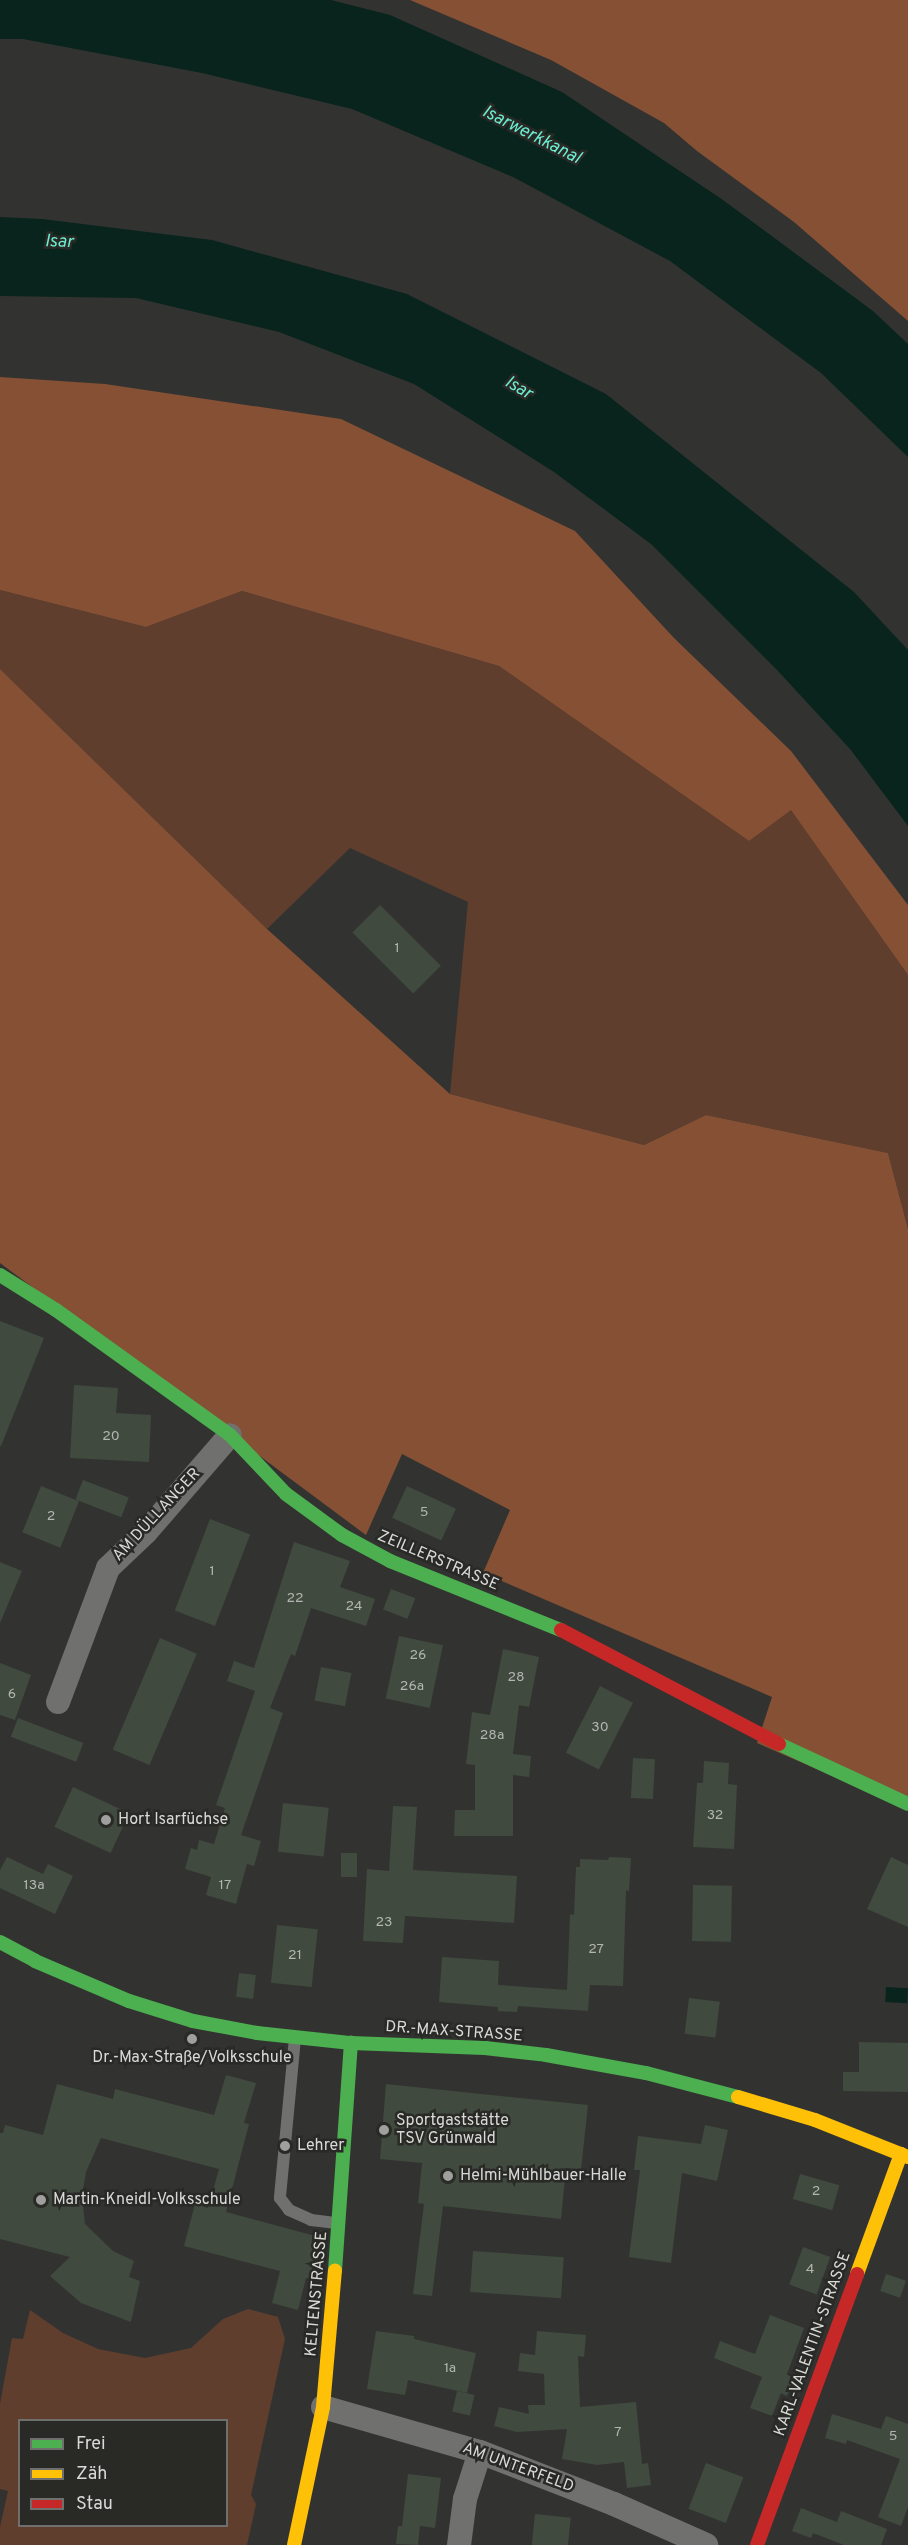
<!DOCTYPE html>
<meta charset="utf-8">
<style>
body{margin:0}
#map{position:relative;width:908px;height:2545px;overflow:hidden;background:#323331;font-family:Overpass,sans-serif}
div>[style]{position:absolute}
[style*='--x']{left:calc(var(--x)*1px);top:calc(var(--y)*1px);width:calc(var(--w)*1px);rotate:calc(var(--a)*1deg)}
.green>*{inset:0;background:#5f3e2e}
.forest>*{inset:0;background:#865034}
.water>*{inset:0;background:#08241d;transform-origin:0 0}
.building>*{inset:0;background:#404a3f;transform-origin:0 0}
.lane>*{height:12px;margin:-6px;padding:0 6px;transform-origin:6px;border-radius:6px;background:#70706e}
.street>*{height:24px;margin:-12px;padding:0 12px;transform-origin:12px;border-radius:12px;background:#70706e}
.fast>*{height:14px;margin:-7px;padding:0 7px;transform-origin:7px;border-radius:7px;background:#4caf50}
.slow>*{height:14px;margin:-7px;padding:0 7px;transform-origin:7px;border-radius:7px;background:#ffc107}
.jam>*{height:14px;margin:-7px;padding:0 7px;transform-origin:7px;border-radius:7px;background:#c62828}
.dots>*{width:16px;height:16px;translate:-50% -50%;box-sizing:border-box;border:3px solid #292a26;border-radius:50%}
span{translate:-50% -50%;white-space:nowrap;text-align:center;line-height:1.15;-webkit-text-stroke:5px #292a26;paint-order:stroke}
.number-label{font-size:14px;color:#b3b5b1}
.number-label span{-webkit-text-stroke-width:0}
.street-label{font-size:16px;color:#d9d9d7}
.poi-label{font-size:16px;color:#d9d9d7}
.left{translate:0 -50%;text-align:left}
.water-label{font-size:18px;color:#6aeed1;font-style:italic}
.legend{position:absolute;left:18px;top:2419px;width:210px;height:108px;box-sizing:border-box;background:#292a26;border:2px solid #6f706d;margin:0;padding:8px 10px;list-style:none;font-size:18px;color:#d9d9d7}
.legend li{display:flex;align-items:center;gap:12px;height:30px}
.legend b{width:30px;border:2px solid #6f706d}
</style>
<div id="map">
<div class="green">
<div style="clip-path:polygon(0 590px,146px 627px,242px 591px,499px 666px,749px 841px,791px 809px,908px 975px,908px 1229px,888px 1153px,706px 1115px,644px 1145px,450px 1094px,468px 902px,350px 848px,267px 929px,0 669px)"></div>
<div style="clip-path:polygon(evenodd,248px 2309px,278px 2317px,285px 2339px,251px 2495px,256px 2504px,247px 2545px,0 2545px,0 2527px,8px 2491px,0 2489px,0 2404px,12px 2338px,23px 2339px,30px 2310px,63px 2333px,98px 2349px,145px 2358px,191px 2348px,223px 2319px,248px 2309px,20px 2420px,226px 2420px,226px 2526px,20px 2526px,20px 2420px)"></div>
</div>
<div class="forest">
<div style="clip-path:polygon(410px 0,908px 0,908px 321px,794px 222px,697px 151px,664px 123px,551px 60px)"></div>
<div style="clip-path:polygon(0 377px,105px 384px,341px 419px,575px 531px,674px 638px,791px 751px,908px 905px,908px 975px,791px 810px,749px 841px,499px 666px,242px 591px,146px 627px,0 590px)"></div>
<div style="clip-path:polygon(0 669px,267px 929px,450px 1094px,644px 1145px,706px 1115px,888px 1153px,908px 1229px,908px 1809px,757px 1743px,772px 1697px,483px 1573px,510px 1510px,402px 1454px,366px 1535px,0 1263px)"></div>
</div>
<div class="water">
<div style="clip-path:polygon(0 0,331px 0,390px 15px,562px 92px,723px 200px,873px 311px,908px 344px,908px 457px,821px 373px,670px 261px,513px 177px,352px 109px,202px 73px,23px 39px,0 39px)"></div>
<div style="clip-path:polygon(0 217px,42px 219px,212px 240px,407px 294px,606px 394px,854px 592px,908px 650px,908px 826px,850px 749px,777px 670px,651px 544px,554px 472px,414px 384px,279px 332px,136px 298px,0 296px)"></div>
<div style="left:886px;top:1987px;width:22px;height:15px;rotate:3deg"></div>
</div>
<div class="building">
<div style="left:380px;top:905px;width:86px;height:39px;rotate:45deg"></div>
<div style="clip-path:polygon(0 1321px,44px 1338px,1px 1446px,0 1446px)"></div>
<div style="clip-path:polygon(74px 1385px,118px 1388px,116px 1413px,151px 1415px,149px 1462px,70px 1458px)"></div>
<div style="left:83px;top:1480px;width:49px;height:21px;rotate:21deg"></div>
<div style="left:41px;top:1486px;width:41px;height:50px;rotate:22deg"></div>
<div style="left:407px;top:1486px;width:54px;height:35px;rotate:25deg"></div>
<div style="left:210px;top:1519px;width:43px;height:98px;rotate:21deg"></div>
<div style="clip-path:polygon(294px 1542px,350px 1561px,340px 1587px,375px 1599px,366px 1626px,311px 1608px,295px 1656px,291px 1654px,270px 1708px,283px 1713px,241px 1835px,261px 1841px,254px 1866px,247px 1864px,236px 1904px,206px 1895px,211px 1877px,185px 1869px,191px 1848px,197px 1850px,199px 1840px,214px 1844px,225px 1808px,216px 1805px,255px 1691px,227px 1681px,234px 1661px,254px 1668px)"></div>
<div style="clip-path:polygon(0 1562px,22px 1571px,0 1623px)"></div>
<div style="left:391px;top:1589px;width:26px;height:22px;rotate:21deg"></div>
<div style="left:399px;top:1636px;width:45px;height:64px;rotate:12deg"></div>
<div style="left:160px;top:1638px;width:40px;height:121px;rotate:23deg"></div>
<div style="clip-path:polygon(503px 1649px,539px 1657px,529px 1707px,519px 1705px,513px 1754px,531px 1756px,529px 1777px,513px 1775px,513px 1836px,454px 1836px,455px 1810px,475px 1810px,475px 1765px,466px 1764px,472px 1712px,490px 1715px)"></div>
<div style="clip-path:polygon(0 1663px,31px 1675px,15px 1720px,0 1715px)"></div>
<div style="left:321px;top:1667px;width:31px;height:34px;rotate:11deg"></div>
<div style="left:600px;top:1686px;width:37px;height:75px;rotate:27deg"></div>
<div style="left:18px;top:1718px;width:70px;height:20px;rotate:21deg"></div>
<div style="left:633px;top:1758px;width:22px;height:40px;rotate:3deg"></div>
<div style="clip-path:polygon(704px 1761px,729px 1763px,728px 1784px,737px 1785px,734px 1849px,693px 1847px,697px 1783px,703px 1783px)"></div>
<div style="left:73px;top:1787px;width:62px;height:44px;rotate:25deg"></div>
<div style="left:283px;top:1803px;width:46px;height:49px;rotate:6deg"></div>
<div style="clip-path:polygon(393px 1806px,417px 1807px,413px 1870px,517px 1876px,514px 1923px,405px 1916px,403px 1943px,363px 1941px,367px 1869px,389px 1871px)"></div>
<div style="left:341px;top:1853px;width:16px;height:24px"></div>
<div style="clip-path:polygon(7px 1857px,43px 1874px,48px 1864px,73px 1876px,55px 1914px,0 1888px,0 1870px)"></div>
<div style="clip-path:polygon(609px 1857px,631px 1858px,629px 1891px,626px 1890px,623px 1986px,590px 1985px,588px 2011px,518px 2006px,517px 2012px,498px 2011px,498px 2007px,439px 2002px,442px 1957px,499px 1961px,498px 1985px,567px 1990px,570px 1914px,574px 1915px,576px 1867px,580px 1867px,580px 1859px,608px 1860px)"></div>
<div style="clip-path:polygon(891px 1857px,908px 1865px,908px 1927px,867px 1909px)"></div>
<div style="left:693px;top:1885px;width:39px;height:56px;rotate:1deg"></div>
<div style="left:277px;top:1925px;width:41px;height:58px;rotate:6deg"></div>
<div style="left:239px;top:1973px;width:17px;height:24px;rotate:7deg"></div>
<div style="left:689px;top:1998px;width:31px;height:36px;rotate:7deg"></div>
<div style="clip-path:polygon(859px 2042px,908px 2043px,908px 2092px,843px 2091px,843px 2072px,859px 2072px)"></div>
<div style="clip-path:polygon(226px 2075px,256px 2083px,244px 2123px,249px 2124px,226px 2212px,319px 2237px,310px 2279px,306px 2278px,298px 2310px,272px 2303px,280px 2271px,184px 2246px,195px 2204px,208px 2208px,219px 2169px,101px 2138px,86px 2172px,82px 2196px,85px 2224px,113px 2251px,134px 2261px,129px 2277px,140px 2281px,131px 2322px,81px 2303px,50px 2276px,70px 2257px,0 2239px,0 2133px,3px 2133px,5px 2125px,43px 2135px,57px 2084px,113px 2099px,115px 2089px,214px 2115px)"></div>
<div style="clip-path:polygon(386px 2084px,588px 2105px,581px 2170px,566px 2168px,561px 2219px,443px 2206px,432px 2296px,413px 2294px,424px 2204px,418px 2203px,422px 2163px,380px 2159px)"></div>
<div style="clip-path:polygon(705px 2125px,728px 2130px,717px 2181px,682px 2173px,671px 2263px,629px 2257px,640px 2170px,634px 2170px,638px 2136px,701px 2144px)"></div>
<div style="left:800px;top:2174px;width:41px;height:26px;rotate:16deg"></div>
<div style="left:803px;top:2247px;width:29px;height:40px;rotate:20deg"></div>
<div style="left:473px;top:2251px;width:91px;height:41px;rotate:4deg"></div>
<div style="left:886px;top:2274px;width:21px;height:18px;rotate:19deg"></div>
<div style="clip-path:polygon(770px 2315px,804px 2328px,787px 2374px,794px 2377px,787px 2396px,781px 2393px,772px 2416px,750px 2408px,762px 2377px,714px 2358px,720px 2341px,755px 2354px)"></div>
<div style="clip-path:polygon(376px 2331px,414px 2336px,414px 2339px,476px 2353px,467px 2393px,408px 2380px,405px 2395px,367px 2389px)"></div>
<div style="clip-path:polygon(537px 2331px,586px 2335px,584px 2357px,578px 2356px,580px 2407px,636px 2402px,642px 2464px,648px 2463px,651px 2485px,627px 2488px,624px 2462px,597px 2465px,562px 2459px,567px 2429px,517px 2432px,494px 2426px,499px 2407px,529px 2414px,528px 2405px,545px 2405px,544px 2374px,518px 2371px,520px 2353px,535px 2355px)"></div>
<div style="left:457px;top:2391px;width:18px;height:21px;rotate:13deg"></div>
<div style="clip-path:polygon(832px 2414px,881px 2429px,886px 2416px,908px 2424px,908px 2507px,901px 2526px,878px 2517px,900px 2459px,847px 2440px,846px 2444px,825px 2438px)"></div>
<div style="left:706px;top:2463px;width:40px;height:49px;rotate:21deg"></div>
<div style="clip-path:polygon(408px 2474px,441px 2478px,435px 2528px,420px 2526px,418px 2545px,396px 2544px,398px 2526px,402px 2526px)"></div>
<div style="clip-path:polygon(801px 2508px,837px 2522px,841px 2511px,887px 2529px,881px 2545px,844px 2545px,813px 2533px,811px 2538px,792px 2531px)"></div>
<div style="left:535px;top:2514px;width:36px;height:31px;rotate:6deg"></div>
</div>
<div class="lane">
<div style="--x:295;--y:2038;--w:161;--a:95.4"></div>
<div style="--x:280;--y:2198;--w:15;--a:53"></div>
<div style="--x:289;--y:2210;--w:24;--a:24"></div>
<div style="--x:311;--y:2220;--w:26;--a:7"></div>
</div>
<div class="street">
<div style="--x:58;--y:1702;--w:143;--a:-69.5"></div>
<div style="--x:108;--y:1568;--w:52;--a:-43.5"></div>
<div style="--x:146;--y:1532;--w:128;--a:-49.1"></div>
<div style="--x:323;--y:2407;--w:163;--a:16"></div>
<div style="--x:480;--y:2452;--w:144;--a:21.2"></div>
<div style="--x:614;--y:2504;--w:101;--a:24"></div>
<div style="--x:459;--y:2545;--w:46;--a:-82.6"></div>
<div style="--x:465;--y:2499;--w:49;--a:-72.3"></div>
</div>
<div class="fast">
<div style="--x:0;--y:1275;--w:66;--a:32"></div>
<div style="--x:56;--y:1310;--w:214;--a:35.7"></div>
<div style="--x:230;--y:1435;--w:81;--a:46.5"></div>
<div style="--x:286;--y:1494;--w:69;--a:36.2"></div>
<div style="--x:342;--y:1535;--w:55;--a:28.4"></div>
<div style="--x:390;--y:1561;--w:184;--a:22"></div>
<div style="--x:779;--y:1744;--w:142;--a:24.9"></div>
<div style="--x:0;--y:1942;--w:40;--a:28"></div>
<div style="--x:35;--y:1961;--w:102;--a:23.1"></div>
<div style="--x:129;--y:2001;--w:67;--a:17.4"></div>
<div style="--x:193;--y:2021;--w:65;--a:10.6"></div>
<div style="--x:257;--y:2033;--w:95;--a:6.1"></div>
<div style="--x:351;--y:2043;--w:134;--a:2.1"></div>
<div style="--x:485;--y:2048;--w:61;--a:6.5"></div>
<div style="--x:546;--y:2055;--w:102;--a:10.2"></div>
<div style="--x:646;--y:2073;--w:95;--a:14.6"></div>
<div style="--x:335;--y:2271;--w:229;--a:-86"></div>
</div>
<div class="slow">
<div style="--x:738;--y:2097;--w:80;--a:16.6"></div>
<div style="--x:815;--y:2120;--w:100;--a:21.7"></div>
<div style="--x:857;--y:2274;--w:128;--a:-69.9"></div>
<div style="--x:294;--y:2545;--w:141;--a:-78.1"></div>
<div style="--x:323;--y:2407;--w:137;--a:-85"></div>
</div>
<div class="jam">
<div style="--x:561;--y:1630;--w:246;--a:27.6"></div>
<div style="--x:757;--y:2545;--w:289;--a:-69.7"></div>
</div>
<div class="dots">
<div style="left:106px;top:1820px;background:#9f9f9d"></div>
<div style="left:192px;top:2039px;background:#9f9f9d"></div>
<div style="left:384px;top:2130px;background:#9f9f9d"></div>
<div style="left:285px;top:2146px;background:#9f9f9d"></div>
<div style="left:448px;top:2176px;background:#9f9f9d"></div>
<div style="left:41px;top:2200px;background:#9f9f9d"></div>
</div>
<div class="number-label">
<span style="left:397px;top:949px">1</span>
<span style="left:111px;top:1437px">20</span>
<span style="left:424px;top:1513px">5</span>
<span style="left:51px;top:1517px">2</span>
<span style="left:212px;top:1572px">1</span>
<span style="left:295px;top:1599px">22</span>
<span style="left:354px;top:1607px">24</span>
<span style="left:418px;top:1656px">26</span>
<span style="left:516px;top:1678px">28</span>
<span style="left:412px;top:1687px">26a</span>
<span style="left:12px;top:1695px">6</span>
<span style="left:600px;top:1728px">30</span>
<span style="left:492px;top:1736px">28a</span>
<span style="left:715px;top:1816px">32</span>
<span style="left:34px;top:1886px">13a</span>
<span style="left:225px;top:1886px">17</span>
<span style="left:384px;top:1923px">23</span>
<span style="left:596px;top:1950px">27</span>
<span style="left:295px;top:1956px">21</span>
<span style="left:816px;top:2192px">2</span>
<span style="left:810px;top:2270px">4</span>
<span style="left:450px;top:2369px">1a</span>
<span style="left:618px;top:2433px">7</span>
<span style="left:893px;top:2437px">5</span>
</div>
<div class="street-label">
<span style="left:157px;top:1515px;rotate:-47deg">AM DÜLLANGER</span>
<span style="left:438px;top:1561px;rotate:23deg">ZEILLERSTRASSE</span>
<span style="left:454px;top:2032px;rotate:4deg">DR.-MAX-STRASSE</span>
<span style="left:317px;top:2294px;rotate:-85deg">KELTENSTRASSE</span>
<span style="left:813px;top:2344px;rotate:-70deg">KARL-VALENTIN-STRASSE</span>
<span style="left:518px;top:2468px;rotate:20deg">AM UNTERFELD</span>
</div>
<div class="poi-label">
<span class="left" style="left:118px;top:1820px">Hort Isarfüchse</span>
<span style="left:192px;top:2058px">Dr.-Max-Straße/Volksschule</span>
<span class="left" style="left:396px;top:2130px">Sportgaststätte<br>TSV Grünwald</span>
<span class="left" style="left:297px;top:2146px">Lehrer</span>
<span class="left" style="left:460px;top:2176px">Helmi-Mühlbauer-Halle</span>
<span class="left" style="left:53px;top:2200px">Martin-Kneidl-Volksschule</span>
</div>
<div class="water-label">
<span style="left:531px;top:136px;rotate:27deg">Isarwerkkanal</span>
<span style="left:59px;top:243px;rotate:2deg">Isar</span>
<span style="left:518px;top:389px;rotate:30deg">Isar</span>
</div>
<ul class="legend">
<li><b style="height:8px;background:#4caf50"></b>Frei</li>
<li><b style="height:8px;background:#ffc107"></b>Zäh</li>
<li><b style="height:8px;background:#c62828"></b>Stau</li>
</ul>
</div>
